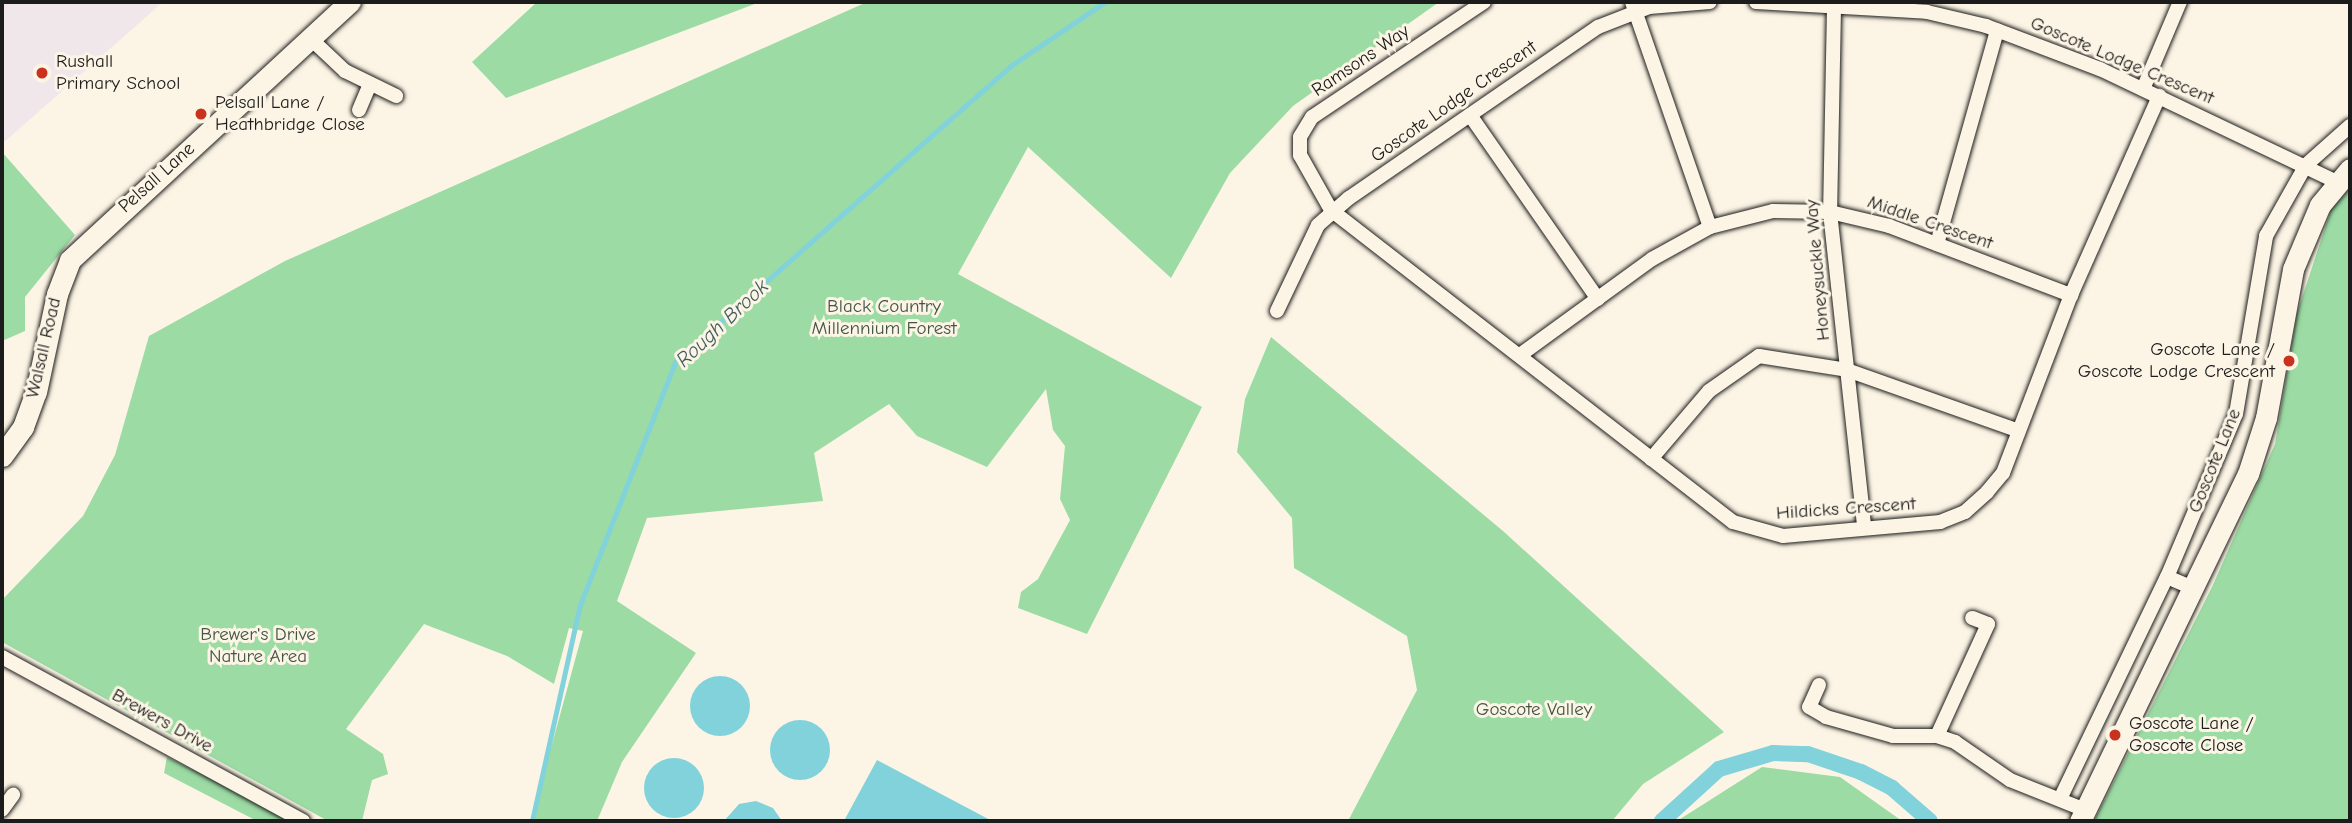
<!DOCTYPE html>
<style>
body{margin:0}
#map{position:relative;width:2352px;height:823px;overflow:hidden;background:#fcf5e5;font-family:"Comic Neue",sans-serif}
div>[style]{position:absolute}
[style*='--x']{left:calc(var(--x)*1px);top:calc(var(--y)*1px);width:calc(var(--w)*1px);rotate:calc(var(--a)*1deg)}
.built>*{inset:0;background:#f0e7eb}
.green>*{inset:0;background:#9cdba4}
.water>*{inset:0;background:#81d2db}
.round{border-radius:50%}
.stream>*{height:4.5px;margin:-2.25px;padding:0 2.25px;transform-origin:2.25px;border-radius:2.25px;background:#81d2db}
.canal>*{height:16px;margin:-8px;padding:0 8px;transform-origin:8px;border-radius:8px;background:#81d2db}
.roads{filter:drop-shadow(0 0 2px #1c1c1c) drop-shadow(0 0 2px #1c1c1c)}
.street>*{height:14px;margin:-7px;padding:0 7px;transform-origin:7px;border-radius:7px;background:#fcf5e5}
.secondary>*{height:21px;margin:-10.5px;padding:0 10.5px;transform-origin:10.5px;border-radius:10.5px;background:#fcf5e5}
.dots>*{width:19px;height:19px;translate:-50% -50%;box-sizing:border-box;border:4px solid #fcf5e5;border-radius:50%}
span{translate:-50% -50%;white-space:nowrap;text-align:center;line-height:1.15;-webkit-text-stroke:6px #fcf5e5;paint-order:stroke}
.street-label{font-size:19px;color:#1c1c1c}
.poi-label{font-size:19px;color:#1c1c1c}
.left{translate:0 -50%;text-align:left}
.right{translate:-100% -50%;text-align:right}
.park-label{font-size:19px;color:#425545}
.water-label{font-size:21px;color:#3f5c5f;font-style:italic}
.frame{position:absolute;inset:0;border:4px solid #1c1c1c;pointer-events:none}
</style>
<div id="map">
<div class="built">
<div style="clip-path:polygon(2px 2px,163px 2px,2px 144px)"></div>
</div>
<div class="green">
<div style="clip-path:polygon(537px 2px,760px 2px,506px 98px,472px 62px)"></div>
<div style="clip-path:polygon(867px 2px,1439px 2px,1293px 106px,1230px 173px,1171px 278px,1028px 147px,958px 274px,1202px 407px,1087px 634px,1018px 608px,1021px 592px,1038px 579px,1070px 520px,1060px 499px,1065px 446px,1053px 430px,1046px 389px,987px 467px,917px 436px,889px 404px,814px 453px,823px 501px,647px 518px,617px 601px,696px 653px,622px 762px,597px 821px,531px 821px,583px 631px,569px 628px,554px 684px,507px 656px,424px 624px,346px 729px,383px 754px,388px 774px,372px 780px,362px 821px,328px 821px,2px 642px,2px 600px,83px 516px,115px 455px,149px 336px,285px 261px)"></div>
<div style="clip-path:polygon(2px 152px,75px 235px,25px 297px,25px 331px,2px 341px)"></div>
<div style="clip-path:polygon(2350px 188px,2350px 821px,2094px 821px,2212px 587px,2275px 444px,2297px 313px,2331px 210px)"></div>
<div style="clip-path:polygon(1271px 337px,1503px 531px,1724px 732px,1643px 784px,1612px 821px,1348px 821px,1417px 690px,1407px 636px,1294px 568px,1292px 518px,1237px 452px,1245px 399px)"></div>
<div style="clip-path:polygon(167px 757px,294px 821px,257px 821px,164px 773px)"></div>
<div style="clip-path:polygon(1762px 767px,1840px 777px,1902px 821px,1677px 821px)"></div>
</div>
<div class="water">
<div class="round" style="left:690px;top:676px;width:60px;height:60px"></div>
<div class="round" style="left:770px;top:720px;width:60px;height:60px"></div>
<div class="round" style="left:644px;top:758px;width:60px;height:60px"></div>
<div style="clip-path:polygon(877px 760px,992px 821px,845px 819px)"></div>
<div style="clip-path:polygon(756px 801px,773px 808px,782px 821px,724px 821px,739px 804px)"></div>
</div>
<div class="stream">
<div style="--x:532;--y:821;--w:221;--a:-77.5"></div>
<div style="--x:580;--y:605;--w:261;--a:-68.6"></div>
<div style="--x:675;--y:362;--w:449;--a:-41.4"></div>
<div style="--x:1012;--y:65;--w:112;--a:-34.1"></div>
</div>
<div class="canal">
<div style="--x:1662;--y:821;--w:77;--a:-42.4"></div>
<div style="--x:1719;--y:769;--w:56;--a:-16.5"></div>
<div style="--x:1773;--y:753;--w:35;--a:2"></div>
<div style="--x:1808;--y:754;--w:56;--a:18.8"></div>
<div style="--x:1861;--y:772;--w:35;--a:27"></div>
<div style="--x:1892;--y:788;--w:50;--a:41"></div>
</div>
<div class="roads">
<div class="street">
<div style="--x:1484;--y:2;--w:207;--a:146.2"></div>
<div style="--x:1312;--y:117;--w:23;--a:121"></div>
<div style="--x:1300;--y:137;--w:18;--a:90"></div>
<div style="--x:1300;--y:155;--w:63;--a:60.6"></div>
<div style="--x:1331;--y:210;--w:509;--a:37.82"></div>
<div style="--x:1733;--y:522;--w:52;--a:15.6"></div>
<div style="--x:1783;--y:536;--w:158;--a:-5.1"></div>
<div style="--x:1940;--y:522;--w:27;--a:-22"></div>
<div style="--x:1965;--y:512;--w:30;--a:-42"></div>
<div style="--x:1987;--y:492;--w:25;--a:-50"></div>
<div style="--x:2003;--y:473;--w:191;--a:-69.1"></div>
<div style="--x:2071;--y:295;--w:218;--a:-66.1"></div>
<div style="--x:1632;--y:2;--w:238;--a:70.9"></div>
<div style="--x:1756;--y:2;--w:171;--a:3.3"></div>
<div style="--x:1927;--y:12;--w:61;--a:13.3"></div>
<div style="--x:1986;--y:26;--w:122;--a:20.7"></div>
<div style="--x:2100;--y:69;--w:263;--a:25.5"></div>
<div style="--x:1834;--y:8;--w:204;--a:91.1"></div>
<div style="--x:1830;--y:212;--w:317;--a:83.8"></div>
<div style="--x:311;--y:39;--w:47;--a:43.3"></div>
<div style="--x:345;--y:71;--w:57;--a:26.1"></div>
<div style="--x:2143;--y:89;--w:95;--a:-67"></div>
<div style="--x:359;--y:110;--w:26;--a:-67"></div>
<div style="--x:1470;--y:115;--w:224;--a:55.2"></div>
<div style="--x:1937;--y:244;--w:222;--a:-74.3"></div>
<div style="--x:1277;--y:311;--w:95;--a:-64.5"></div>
<div style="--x:1318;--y:225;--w:41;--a:-41.1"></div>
<div style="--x:1349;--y:198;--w:302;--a:-34.5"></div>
<div style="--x:1598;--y:27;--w:55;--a:-21.4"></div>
<div style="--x:1649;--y:7;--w:61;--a:-4.7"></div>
<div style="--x:1520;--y:355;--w:163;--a:-36"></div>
<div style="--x:1652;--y:259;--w:66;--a:-28.9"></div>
<div style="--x:1710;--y:227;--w:65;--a:-14.3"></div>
<div style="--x:1773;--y:211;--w:57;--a:1"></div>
<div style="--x:1830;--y:212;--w:61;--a:13.3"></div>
<div style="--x:1889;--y:226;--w:195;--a:20.8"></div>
<div style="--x:1651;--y:459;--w:89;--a:-49.5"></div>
<div style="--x:1709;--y:391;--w:61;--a:-35"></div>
<div style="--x:1759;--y:356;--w:89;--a:9"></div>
<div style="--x:1847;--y:370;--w:182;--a:19.5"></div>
<div style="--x:2167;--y:577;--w:30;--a:23"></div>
<div style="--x:2;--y:657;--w:343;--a:28.6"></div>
<div style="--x:1819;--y:685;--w:24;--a:114"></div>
<div style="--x:1809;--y:707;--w:20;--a:30"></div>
<div style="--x:1826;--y:717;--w:70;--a:15.8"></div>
<div style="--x:1893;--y:736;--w:44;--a:0"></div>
<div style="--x:1937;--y:736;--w:19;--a:18"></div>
<div style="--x:1955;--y:742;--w:67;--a:34.6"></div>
<div style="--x:2010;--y:780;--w:81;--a:21.8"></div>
<div style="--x:1937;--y:736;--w:123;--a:-65.5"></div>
<div style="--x:1988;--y:624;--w:17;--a:-159"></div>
<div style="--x:2060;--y:799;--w:246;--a:-64.3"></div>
<div style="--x:2167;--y:577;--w:177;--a:-67.1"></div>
<div style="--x:2236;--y:414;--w:181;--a:-80.4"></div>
<div style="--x:2266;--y:236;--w:81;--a:-60.6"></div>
<div style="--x:2306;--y:165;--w:59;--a:-41.6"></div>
<div style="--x:2;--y:810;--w:19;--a:-54"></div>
</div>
<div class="secondary">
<div style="--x:2;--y:456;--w:36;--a:-54"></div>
<div style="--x:23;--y:427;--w:37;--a:-70"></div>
<div style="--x:36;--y:392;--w:100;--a:-77.9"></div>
<div style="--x:57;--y:294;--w:36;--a:-69"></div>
<div style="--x:70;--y:260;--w:381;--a:-42.7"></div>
<div style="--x:2080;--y:821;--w:386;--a:-64.2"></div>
<div style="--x:2248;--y:474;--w:59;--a:-72.2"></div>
<div style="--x:2266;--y:418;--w:151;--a:-79.7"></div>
<div style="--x:2293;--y:269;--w:69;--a:-67.1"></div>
<div style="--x:2320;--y:205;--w:47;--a:-50.2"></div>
</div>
</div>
<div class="dots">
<div style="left:42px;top:73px;background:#c8321e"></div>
<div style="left:201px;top:114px;background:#c8321e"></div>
<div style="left:2289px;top:361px;background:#c8321e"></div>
<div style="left:2115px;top:735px;background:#c8321e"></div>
</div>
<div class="street-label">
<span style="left:1361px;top:61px;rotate:-34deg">Ramsons Way</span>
<span style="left:2122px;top:61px;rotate:23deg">Goscote Lodge Crescent</span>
<span style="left:1454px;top:102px;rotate:-35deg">Goscote Lodge Crescent</span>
<span style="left:157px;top:178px;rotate:-42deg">Pelsall Lane</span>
<span style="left:1930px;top:223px;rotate:19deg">Middle Crescent</span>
<span style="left:1818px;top:270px;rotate:-95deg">Honeysuckle Way</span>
<span style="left:44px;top:348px;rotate:-77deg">Walsall Road</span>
<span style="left:2215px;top:461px;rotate:-68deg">Goscote Lane</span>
<span style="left:1846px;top:509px;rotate:-4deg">Hildicks Crescent</span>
<span style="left:162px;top:721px;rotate:29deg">Brewers Drive</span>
</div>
<div class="poi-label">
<span class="left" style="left:56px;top:73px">Rushall<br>Primary School</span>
<span class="left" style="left:215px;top:114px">Pelsall Lane /<br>Heathbridge Close</span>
<span class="right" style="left:2275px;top:361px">Goscote Lane /<br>Goscote Lodge Crescent</span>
<span class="left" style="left:2129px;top:735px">Goscote Lane /<br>Goscote Close</span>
</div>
<div class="park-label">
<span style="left:884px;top:318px">Black Country<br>Millennium Forest</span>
<span style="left:258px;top:646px">Brewer's Drive<br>Nature Area</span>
<span style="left:1534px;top:710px">Goscote Valley</span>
</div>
<div class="water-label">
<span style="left:722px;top:323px;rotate:-43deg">Rough Brook</span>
</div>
<div class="frame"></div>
</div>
